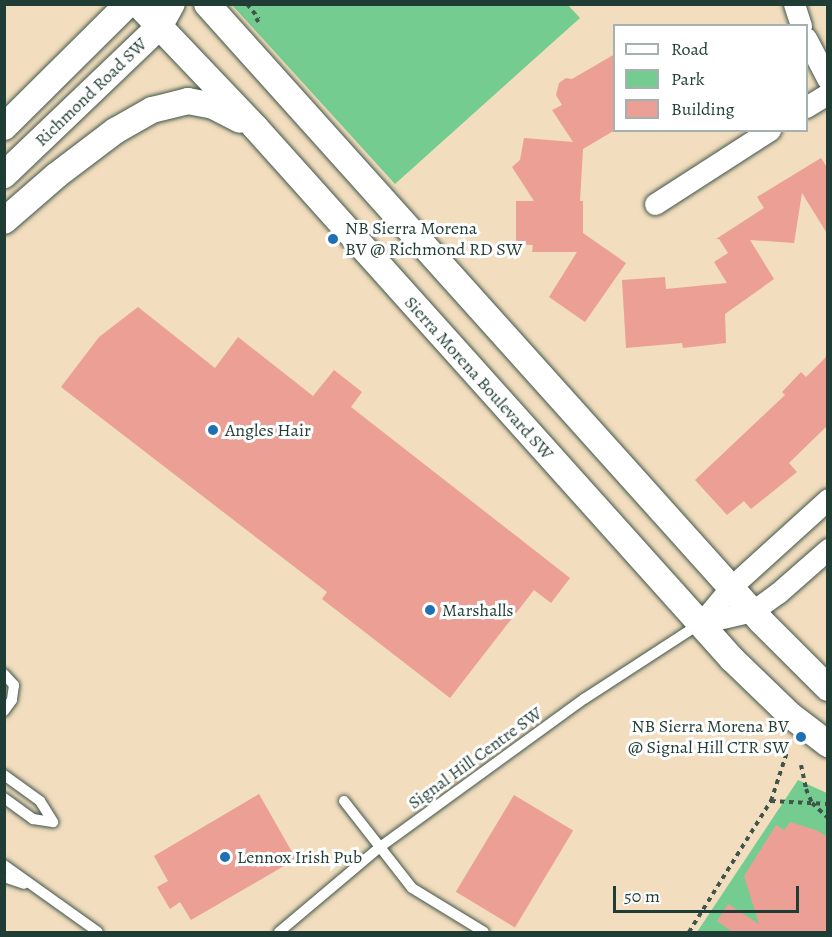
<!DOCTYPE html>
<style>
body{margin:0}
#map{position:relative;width:832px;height:937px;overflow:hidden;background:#f2ddbe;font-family:Alegreya,serif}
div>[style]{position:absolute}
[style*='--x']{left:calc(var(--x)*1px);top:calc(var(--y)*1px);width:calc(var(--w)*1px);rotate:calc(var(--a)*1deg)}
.green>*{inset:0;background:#74cc91}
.building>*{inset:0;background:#eb9f95;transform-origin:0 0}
.path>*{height:4px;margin-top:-2px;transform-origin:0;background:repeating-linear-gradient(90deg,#3f5549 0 4.5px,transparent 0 9px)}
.roads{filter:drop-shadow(0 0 2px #3f5549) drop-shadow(0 0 2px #3f5549)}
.service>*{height:10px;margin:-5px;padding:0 5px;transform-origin:5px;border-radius:5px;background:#fff}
.minor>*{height:21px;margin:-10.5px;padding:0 10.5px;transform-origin:10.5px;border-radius:10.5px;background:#fff}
.tertiary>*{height:26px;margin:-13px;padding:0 13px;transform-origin:13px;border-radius:13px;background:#fff}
.dots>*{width:16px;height:16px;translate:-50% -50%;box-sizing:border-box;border:3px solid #fff;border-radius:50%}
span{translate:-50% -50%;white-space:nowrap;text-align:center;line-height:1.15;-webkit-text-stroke:6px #fff;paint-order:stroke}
.street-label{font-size:18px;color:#1f3d34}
.poi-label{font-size:18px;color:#1f3d34}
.left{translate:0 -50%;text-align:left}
.right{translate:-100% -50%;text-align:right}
.frame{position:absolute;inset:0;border:6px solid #1f3d34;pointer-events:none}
.legend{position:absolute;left:613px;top:24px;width:195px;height:108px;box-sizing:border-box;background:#fff;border:2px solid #a5b1ae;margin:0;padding:8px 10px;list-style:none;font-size:18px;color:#1f3d34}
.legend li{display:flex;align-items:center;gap:12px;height:30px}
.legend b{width:30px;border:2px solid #a5b1ae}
.scale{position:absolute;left:613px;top:886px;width:186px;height:27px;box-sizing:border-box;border:3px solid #1f3d34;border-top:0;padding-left:8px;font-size:18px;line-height:21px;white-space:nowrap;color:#1f3d34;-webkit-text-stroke:4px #fff;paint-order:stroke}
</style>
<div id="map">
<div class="green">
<div style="clip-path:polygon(235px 4px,567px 4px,580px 18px,395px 184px,233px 6px)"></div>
<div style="clip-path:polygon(798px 780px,827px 793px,827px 932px,697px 932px)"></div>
</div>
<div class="building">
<div style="clip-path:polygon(615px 54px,615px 130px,583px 149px,580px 201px,583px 201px,583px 233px,626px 263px,585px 322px,549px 297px,577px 252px,532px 252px,533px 245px,516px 244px,516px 201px,534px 201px,512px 167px,520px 160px,524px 138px,573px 142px,552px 110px,562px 105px,556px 95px,559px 83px,566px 78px,572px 79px)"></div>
<div style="clip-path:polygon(821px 158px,828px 169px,828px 235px,802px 193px,794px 243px,750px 240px,774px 279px,725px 314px,726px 343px,683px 348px,682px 343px,626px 348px,622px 280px,665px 277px,666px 289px,727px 283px,714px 262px,728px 253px,719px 239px,716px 239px,764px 208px,757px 197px)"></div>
<div style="clip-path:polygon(138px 307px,215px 368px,238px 337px,313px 396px,334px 370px,362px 392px,351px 407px,570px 578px,551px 603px,534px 590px,450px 698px,322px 599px,327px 592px,61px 387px,99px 337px)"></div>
<div style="clip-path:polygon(828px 355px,828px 425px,789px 463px,797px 472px,751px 509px,744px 501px,727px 515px,695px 480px,785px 395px,782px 392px,801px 372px,806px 377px)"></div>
<div style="clip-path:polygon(259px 794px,296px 859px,191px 920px,180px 902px,170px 909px,157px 887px,168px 881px,154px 856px)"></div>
<div style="left:514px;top:795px;width:69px;height:113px;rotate:31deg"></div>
<div style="clip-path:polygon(790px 822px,816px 830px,828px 837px,828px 933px,734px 933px,717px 921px,728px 904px,759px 924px,744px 876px,776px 825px,784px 830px)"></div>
</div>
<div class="path">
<div style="--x:247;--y:4;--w:19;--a:51"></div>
<div style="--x:259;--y:19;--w:4;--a:146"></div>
<div style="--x:801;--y:765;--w:25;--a:78"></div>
<div style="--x:806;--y:789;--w:15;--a:67"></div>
<div style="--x:812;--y:803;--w:22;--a:43"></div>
<div style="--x:771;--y:801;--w:52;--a:-71.9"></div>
<div style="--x:689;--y:932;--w:155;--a:-58"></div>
<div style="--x:771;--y:801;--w:57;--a:3"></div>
</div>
<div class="roads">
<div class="service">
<div style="--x:4;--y:674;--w:15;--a:48"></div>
<div style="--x:14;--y:685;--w:15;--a:98"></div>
<div style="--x:12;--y:700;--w:14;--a:126"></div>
<div style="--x:4;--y:775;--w:44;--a:35.8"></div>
<div style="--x:40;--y:801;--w:25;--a:58"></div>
<div style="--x:4;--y:798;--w:36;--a:36"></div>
<div style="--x:33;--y:819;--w:20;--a:9"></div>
<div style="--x:344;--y:801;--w:110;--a:52"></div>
<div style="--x:412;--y:888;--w:84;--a:31.4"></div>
<div style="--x:4;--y:865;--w:115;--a:35.5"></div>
<div style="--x:4;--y:877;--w:21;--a:19"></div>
<div style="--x:279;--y:932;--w:132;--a:-40.1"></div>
<div style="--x:380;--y:847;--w:252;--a:-36"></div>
<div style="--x:584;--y:699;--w:140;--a:-33"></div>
</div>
<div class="minor">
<div style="--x:794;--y:4;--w:23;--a:72"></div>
<div style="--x:806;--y:38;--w:47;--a:62.4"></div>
<div style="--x:806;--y:107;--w:26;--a:-31"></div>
<div style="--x:655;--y:204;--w:137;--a:-32.8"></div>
<div style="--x:701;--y:623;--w:47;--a:-50.2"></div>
<div style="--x:731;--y:587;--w:131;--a:-42.2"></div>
<div style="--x:701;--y:623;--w:53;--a:-13"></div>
<div style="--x:753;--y:611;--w:31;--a:-36"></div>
<div style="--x:778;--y:593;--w:67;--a:-41.3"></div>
</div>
<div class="tertiary">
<div style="--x:138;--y:4;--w:170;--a:46.4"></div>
<div style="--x:255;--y:127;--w:715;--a:48.12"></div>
<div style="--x:732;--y:659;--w:81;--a:44"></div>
<div style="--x:790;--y:715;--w:48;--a:37.3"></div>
<div style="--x:207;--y:4;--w:829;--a:48.08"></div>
<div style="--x:761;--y:621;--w:95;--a:45"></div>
<div style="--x:4;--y:127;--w:175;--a:-44.8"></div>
<div style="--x:4;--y:175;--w:214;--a:-43.7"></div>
<div style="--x:159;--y:27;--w:26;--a:-61"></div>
<div style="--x:4;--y:221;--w:70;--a:-41"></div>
<div style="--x:57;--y:175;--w:73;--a:-37.2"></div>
<div style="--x:115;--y:131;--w:43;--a:-29.6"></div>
<div style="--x:152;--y:110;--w:37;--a:-14"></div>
<div style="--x:188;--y:101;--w:25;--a:11"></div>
<div style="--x:213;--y:106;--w:30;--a:27"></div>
</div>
</div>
<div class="dots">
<div style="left:333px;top:239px;background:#1f6fb2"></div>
<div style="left:213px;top:430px;background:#1f6fb2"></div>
<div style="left:430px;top:610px;background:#1f6fb2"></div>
<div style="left:801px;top:737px;background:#1f6fb2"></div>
<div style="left:225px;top:857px;background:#1f6fb2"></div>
</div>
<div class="street-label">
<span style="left:91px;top:92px;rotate:-44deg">Richmond Road SW</span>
<span style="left:479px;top:378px;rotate:48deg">Sierra Morena Boulevard SW</span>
<span style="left:475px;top:758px;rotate:-36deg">Signal Hill Centre SW</span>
</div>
<div class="poi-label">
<span class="left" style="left:345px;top:239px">NB Sierra Morena<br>BV @ Richmond RD SW</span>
<span class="left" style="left:225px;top:430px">Angles Hair</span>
<span class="left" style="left:442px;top:610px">Marshalls</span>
<span class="right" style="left:789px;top:737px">NB Sierra Morena BV<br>@ Signal Hill CTR SW</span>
<span class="left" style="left:237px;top:857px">Lennox Irish Pub</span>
</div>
<div class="frame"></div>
<ul class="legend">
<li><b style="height:8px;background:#fff"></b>Road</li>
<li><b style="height:16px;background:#74cc91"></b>Park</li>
<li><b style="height:16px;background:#eb9f95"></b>Building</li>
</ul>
<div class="scale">50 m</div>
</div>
